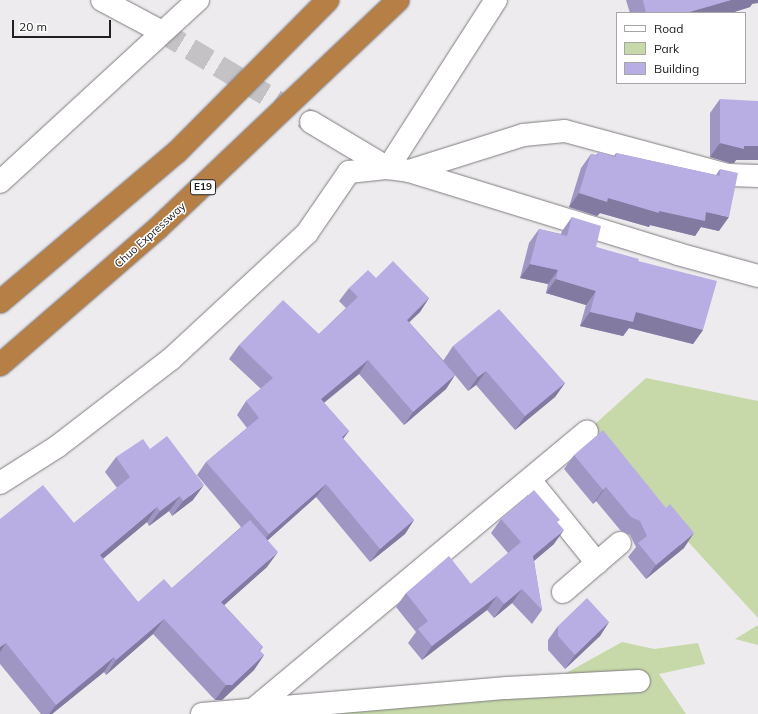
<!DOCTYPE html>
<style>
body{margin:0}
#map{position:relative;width:758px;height:714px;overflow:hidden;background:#eeebee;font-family:Mulish,sans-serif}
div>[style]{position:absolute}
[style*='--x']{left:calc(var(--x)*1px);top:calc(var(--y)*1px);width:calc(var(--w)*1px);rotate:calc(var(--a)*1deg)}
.green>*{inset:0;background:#c7d9a9}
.minor-tunnel>*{height:22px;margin-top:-11px;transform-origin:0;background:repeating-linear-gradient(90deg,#c5c2c5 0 22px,transparent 0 33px)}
.roads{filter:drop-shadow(0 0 1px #7f7c7f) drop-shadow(0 0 1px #7f7c7f)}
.minor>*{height:22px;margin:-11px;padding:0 11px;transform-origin:11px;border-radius:11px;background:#fff}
.motorway>*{height:22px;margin:-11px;padding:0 11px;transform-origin:11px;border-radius:11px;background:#b67f46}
.wall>*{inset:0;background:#9f96c4}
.shaded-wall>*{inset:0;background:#827aa0}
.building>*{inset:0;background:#b9aee4}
span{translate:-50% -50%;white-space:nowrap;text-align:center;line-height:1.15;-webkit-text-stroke:3px #fff;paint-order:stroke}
.shield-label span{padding:1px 3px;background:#fff;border:1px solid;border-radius:3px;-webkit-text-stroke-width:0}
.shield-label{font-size:10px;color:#212021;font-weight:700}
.street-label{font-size:11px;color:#212021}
.legend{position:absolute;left:616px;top:12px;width:130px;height:72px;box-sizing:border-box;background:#fff;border:1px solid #a6a6a6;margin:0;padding:5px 7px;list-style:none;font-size:12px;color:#212021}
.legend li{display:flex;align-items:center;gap:8px;height:20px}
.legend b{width:20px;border:1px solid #a6a6a6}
.scale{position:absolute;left:12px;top:20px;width:99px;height:18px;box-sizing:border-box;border:2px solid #212021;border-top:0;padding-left:5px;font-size:12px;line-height:14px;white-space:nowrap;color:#212021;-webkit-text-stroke:3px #fff;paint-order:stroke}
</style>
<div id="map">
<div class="green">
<div style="clip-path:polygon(646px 378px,758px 401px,758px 618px,592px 437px,594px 425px)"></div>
<div style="clip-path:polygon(758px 625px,758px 645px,735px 639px)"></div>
<div style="clip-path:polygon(622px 642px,654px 649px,698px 643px,705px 664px,659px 674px,686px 714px,337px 714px,408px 705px,561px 676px)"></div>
</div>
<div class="minor-tunnel">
<div style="--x:162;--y:32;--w:174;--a:31.1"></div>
</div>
<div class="roads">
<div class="minor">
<div style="--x:102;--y:0;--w:68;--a:28.1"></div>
<div style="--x:311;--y:122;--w:90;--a:30.9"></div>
<div style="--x:388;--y:168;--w:200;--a:-57.3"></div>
<div style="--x:409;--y:171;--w:120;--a:-17.5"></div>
<div style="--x:523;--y:135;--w:42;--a:-5.4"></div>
<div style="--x:565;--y:131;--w:169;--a:15.1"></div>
<div style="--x:728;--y:175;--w:30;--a:2"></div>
<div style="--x:0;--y:182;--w:269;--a:-42.6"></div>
<div style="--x:530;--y:480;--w:107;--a:51.1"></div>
<div style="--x:0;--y:483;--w:69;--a:-32.5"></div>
<div style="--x:58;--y:446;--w:143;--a:-37.6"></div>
<div style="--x:171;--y:359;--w:185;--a:-42.8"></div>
<div style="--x:307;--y:233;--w:74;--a:-55.5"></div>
<div style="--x:349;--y:172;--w:39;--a:-6"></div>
<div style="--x:388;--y:168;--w:21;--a:8"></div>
<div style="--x:409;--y:171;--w:282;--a:17.1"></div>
<div style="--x:678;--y:254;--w:83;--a:15.4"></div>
<div style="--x:563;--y:592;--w:75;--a:-40.7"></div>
<div style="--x:255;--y:708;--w:432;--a:-39.8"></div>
<div style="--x:202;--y:714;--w:306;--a:-4.9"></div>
<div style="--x:507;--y:688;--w:132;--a:-3"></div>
</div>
<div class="motorway">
<div style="--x:0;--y:302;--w:232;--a:-40.3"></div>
<div style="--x:177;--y:152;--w:214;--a:-45.2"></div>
<div style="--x:0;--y:365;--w:209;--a:-40.9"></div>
<div style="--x:158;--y:228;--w:331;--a:-43.5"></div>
</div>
</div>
<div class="wall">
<div style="clip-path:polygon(626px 0,758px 0,752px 4px,750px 7px,731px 13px,630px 13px)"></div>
<div style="clip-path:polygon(720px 99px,736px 160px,734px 163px,730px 163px,710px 157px,710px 113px)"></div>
<div style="clip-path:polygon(599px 152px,614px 156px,616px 153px,716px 175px,720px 169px,719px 231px,701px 227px,695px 236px,650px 225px,649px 227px,600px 213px,597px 216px,569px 207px,581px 168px,591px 154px,596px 155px)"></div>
<div style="clip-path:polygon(572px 217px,596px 247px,638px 261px,703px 330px,693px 344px,629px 328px,623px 336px,580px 326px,586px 305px,546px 293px,548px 284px,520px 278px,529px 243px,539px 229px,561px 234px,562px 231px)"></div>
<div style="clip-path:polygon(376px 278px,429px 298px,420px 312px,409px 322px,451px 369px,443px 361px,453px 346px,565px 383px,555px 397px,515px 430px,476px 385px,468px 391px,455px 375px,446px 389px,404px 425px,359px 374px,324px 403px,349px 431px,343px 439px,414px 520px,405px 534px,370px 562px,316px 497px,268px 540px,267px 567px,224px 605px,263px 647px,260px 651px,264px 655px,254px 670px,222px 700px,215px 700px,153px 634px,106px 675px,104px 672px,52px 714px,41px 714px,0 664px,0 519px,74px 523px,117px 488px,105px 472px,116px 457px,150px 449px,193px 500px,172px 516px,169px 511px,149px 526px,147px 522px,103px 559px,138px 602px,172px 588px,241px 527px,197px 475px,206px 462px,247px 428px,237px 415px,246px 401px,261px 389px,229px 359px,239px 345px,319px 334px,346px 308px,339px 301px,349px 288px)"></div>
<div style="clip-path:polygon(574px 455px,684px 548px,646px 579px,628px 557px,636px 547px,630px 535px,621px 531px,596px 501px,593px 504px,564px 469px)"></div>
<div style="clip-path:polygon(501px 519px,558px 523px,554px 544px,534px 561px,542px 610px,532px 624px,512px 603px,494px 618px,487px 610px,422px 660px,408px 643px,416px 632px,396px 607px,406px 593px,471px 584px,508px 553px,491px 533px)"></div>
<div style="clip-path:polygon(609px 622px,600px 636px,565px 669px,548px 650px,548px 640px,558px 626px)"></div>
</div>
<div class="shaded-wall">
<div style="clip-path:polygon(731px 0,758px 0,758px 3px,752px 4px,750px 7px,731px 13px,686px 13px)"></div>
<div style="clip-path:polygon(720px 143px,744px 146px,758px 146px,758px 160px,736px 160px,734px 163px,730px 163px,710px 157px)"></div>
<div style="clip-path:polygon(579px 193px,608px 198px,659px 211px,706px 212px,729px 217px,719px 231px,701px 227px,695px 236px,650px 225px,649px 227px,600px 213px,597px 216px,569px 207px)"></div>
<div style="clip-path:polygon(530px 264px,558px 270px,548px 284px,520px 278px)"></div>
<div style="clip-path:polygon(556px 279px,596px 291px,586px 305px,546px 293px)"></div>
<div style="clip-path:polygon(429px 298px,420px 312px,398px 333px,407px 320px)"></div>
<div style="clip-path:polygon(590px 312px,636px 312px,703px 330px,693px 344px,629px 328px,623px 336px,580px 326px)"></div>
<div style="clip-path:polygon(368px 360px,359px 374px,311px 413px,321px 399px)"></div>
<div style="clip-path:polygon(486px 371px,476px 385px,468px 391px,478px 377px)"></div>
<div style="clip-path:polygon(455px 375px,446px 389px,404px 425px,413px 412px)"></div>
<div style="clip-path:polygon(565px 383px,555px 397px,515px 430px,525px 416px)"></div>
<div style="clip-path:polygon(349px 431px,339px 444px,342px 437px)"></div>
<div style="clip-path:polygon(326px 484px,316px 497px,259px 548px,269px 534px)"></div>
<div style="clip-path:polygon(204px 485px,193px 500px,172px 516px,183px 501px)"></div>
<div style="clip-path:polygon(606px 487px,596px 501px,593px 504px,603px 490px)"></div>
<div style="clip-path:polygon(180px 496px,169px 511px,149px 526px,160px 511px)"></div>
<div style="clip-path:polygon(157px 507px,147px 522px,89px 570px,100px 555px)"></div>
<div style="clip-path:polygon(414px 520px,405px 534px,370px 562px,380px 549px)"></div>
<div style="clip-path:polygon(564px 530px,554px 544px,523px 570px,533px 556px)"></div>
<div style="clip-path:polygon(694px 533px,684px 548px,646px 579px,656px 565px)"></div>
<div style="clip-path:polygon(278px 552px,267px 567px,211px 617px,221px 602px)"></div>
<div style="clip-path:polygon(522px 589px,512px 603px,494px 618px,504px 604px)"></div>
<div style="clip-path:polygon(497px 596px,487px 610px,422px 660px,432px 646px)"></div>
<div style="clip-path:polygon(164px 619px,153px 634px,106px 675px,116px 660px)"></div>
<div style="clip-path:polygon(609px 622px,600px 636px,565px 669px,575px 655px)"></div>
<div style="clip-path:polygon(6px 643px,0 652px,0 647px)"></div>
<div style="clip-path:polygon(264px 655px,254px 670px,222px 700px,215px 700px,226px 685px)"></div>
<div style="clip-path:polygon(114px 657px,104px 672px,52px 714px,49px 714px,56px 705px)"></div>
</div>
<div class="building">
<div style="clip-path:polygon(643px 0,731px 0,686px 13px,646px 13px)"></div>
<div style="clip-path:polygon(720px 99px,758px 101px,758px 146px,744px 146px,744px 149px,720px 143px)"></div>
<div style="clip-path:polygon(599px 152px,616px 157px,616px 153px,720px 176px,720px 169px,738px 173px,729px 217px,706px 212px,705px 221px,659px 211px,659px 213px,608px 198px,607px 202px,579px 193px,591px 154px,597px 156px)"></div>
<div style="clip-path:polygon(572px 217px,601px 226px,596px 247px,639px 259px,638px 261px,717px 281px,703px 330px,636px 312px,633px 322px,590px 312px,596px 291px,556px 279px,558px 270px,530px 264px,539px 229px,567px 236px)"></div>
<div style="clip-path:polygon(393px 261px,429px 298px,407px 320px,455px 375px,413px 412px,368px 360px,321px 399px,349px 431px,342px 437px,414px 520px,380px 549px,326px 484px,269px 534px,206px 462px,259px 418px,246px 401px,273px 378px,239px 345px,283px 300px,319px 334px,358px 297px,349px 288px,368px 270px,376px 278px)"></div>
<div style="clip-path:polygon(499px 309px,565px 383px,525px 416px,486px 371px,478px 377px,453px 346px)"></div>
<div style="clip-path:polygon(603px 430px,666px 508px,670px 504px,694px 533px,656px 565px,638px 543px,647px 536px,640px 521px,631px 517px,606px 487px,603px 490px,574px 455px)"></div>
<div style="clip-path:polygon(167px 436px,204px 485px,183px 501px,180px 496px,160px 511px,157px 507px,100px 555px,138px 602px,164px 579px,172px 588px,250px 520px,278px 552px,221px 602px,263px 647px,259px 650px,264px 655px,232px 685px,226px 685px,164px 619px,116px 660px,114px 657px,56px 705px,6px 643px,0 647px,0 519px,43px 485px,74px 523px,130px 477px,116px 457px,143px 439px,150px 449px)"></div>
<div style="clip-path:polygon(534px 490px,560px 520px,557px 522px,564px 530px,533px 556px,542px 610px,522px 589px,504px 604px,497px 596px,432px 646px,418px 629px,428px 621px,406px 593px,449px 556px,471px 584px,521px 542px,501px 519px)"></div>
<div style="clip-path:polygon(587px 598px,609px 622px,575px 655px,558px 636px,558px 626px)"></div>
</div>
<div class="shield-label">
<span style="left:203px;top:187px">E19</span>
</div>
<div class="street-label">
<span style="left:150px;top:235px;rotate:-42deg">Chuo Expressway</span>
</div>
<ul class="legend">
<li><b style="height:5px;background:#fff"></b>Road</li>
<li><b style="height:11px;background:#c7d9a9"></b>Park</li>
<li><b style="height:11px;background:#b9aee4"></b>Building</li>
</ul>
<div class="scale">20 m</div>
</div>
